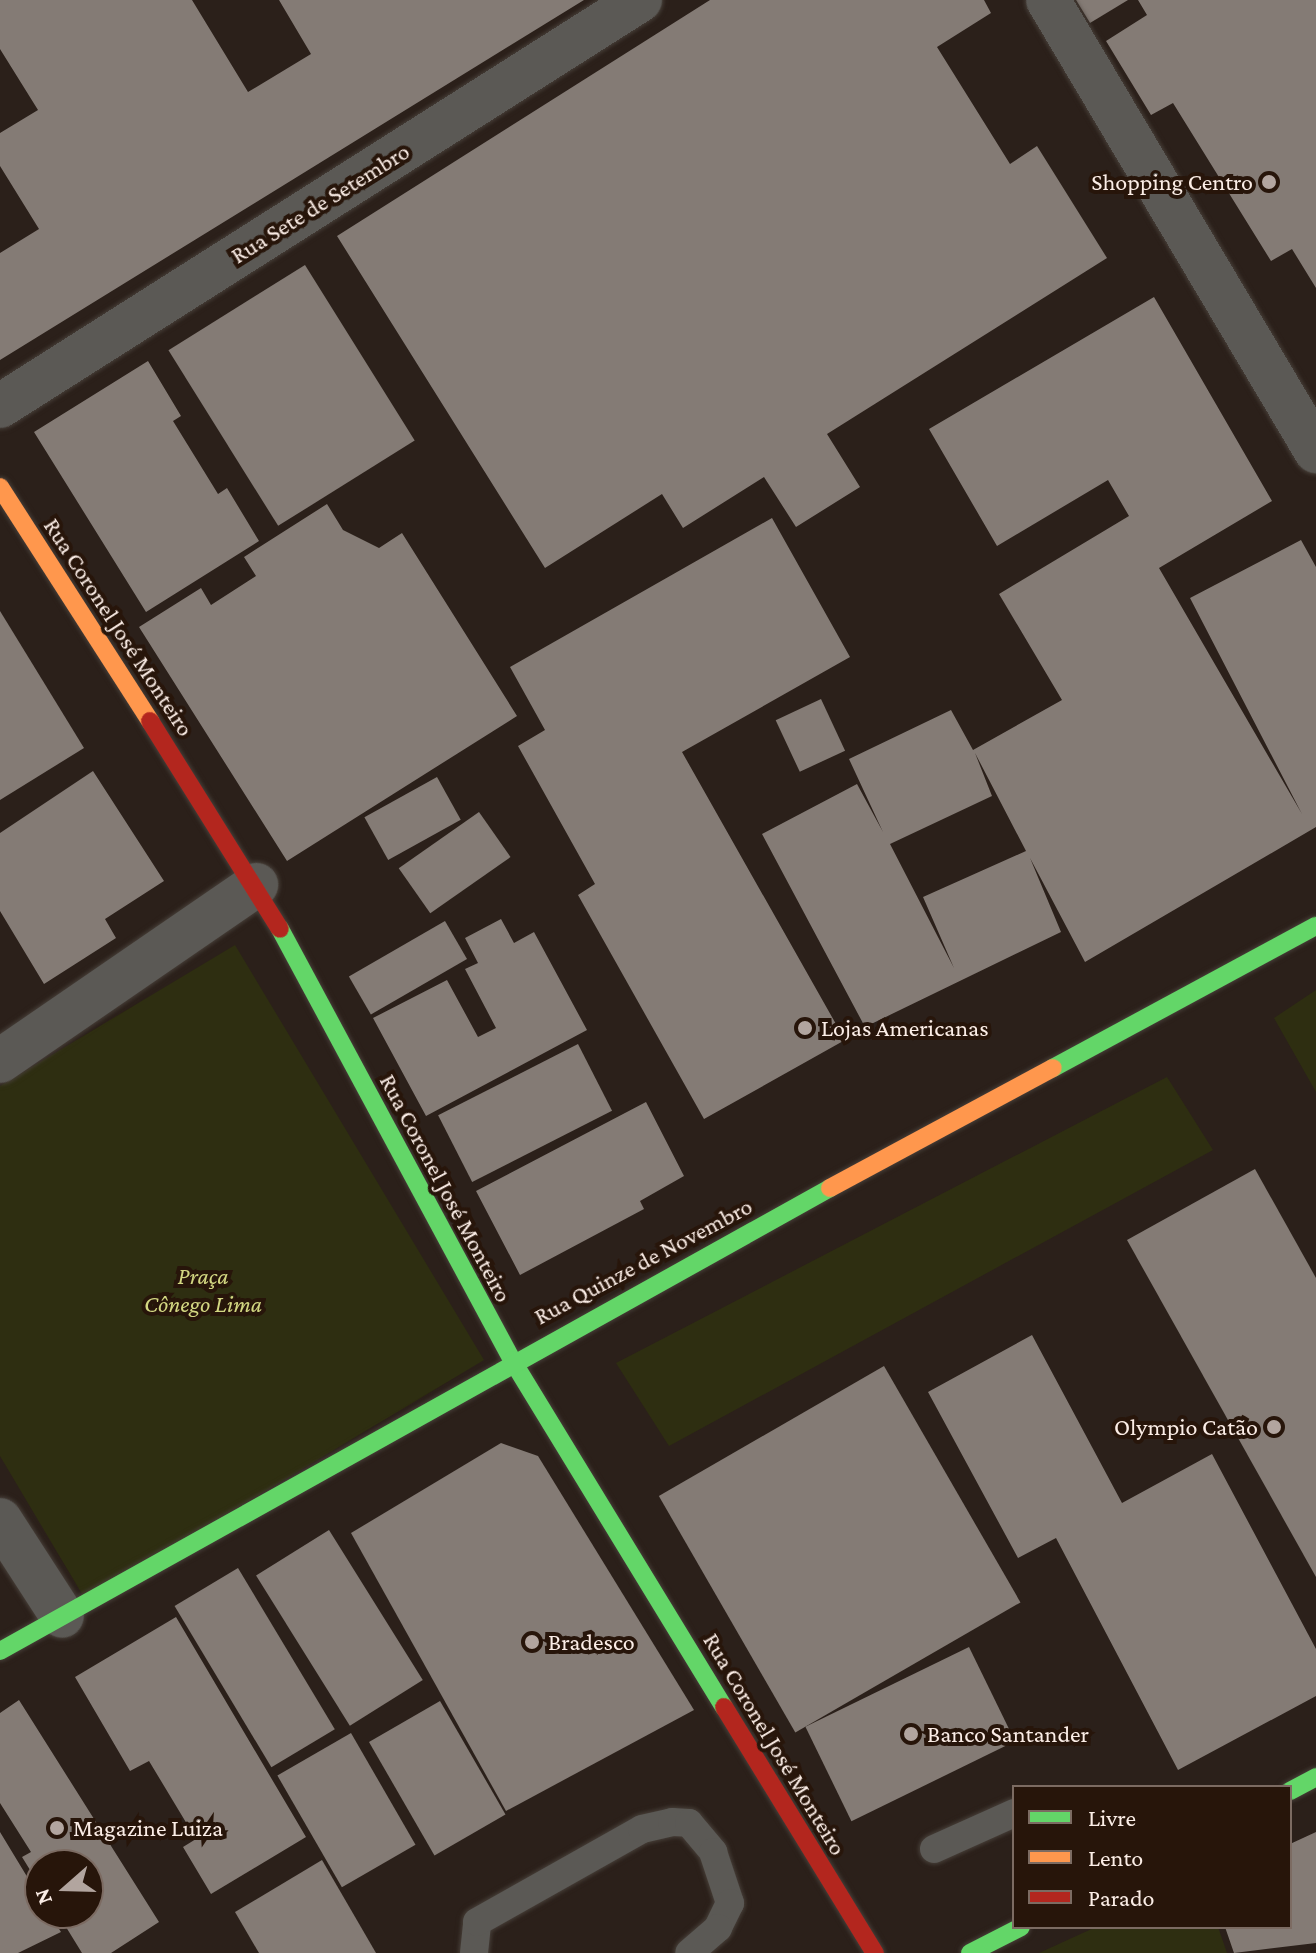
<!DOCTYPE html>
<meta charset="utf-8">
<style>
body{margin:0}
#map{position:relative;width:1316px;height:1953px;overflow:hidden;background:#2b201a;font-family:"Crimson Pro",serif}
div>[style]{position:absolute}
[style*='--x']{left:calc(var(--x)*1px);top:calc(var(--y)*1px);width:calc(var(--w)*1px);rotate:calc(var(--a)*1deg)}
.green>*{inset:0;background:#2e2e11}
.building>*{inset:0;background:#847b75;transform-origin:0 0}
.roads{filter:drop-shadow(0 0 2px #463e38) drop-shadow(0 0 2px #463e38)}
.lane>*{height:28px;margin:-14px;padding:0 14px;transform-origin:14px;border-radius:14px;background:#5b5955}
.street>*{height:44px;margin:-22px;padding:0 22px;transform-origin:22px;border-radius:22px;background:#5b5955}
.fast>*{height:18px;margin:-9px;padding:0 9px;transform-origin:9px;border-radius:9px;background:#63d668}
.slow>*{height:18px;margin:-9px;padding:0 9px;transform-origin:9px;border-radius:9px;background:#ff974d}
.jam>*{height:18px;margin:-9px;padding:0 9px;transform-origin:9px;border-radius:9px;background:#b3261e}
.dots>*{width:22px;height:22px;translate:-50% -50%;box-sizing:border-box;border:4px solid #27150a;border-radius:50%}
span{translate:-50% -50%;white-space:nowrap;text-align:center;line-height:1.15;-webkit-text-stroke:8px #27150a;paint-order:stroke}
.poi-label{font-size:24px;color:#fbede6}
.right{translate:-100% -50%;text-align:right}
.left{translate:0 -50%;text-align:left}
.street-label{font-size:24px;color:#fbede6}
.park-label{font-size:24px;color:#d3d782;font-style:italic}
.legend{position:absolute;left:1012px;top:1785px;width:280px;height:144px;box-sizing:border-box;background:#27150a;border:2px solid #7c6b62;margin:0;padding:10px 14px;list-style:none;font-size:24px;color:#fbede6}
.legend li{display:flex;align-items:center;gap:16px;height:40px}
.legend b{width:40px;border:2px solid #7c6b62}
.north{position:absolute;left:24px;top:1849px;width:80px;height:80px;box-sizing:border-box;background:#27150a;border:2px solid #7c6b62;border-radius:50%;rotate:250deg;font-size:22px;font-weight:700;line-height:32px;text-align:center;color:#fbede6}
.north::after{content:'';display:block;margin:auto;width:28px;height:36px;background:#b2a59f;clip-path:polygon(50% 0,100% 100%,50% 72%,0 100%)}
</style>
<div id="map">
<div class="green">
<div style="clip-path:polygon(235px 945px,484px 1360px,85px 1599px,0 1456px,0 1086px)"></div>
<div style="clip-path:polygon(1316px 990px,1316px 1092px,1274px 1018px)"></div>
<div style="clip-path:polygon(1167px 1077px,1213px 1150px,669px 1446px,616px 1363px)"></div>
<div style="clip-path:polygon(1096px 1927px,1218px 1927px,1227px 1953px,1039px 1953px)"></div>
</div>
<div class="building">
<div style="clip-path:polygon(0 0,192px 0,248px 92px,311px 54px,279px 0,584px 0,0 360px,0 253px,39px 229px,0 166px,0 133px,38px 110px,0 49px)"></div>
<div style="clip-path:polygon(710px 0,984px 0,991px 13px,937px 47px,1010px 164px,1037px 146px,1107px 258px,827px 434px,860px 487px,796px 527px,764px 477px,683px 528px,662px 494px,545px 568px,337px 236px)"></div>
<div style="clip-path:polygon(1076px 0,1128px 0,1090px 23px)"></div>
<div style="clip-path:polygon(1138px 0,1316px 0,1316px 288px,1292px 249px,1271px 261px,1173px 103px,1151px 115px,1106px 41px,1147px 15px)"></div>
<div style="left:305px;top:265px;width:207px;height:161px;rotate:58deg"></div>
<div style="clip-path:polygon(evenodd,1154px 297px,1272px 501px,1159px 568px,1302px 814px,1190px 598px,1301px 540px,1316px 567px,1316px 827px,1085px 962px,1030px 858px,1061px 932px,865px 1027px,762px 834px,857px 784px,883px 832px,849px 759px,951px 710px,973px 750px,1062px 700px,999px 594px,1129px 516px,1108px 480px,997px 546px,929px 429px,1154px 297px,975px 753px,1026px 851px,923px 897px,954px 968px,890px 844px,992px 796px,975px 753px)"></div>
<div style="clip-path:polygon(148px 361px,181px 416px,173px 421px,218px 494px,227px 488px,259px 541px,146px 612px,34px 432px)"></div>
<div style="clip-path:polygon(327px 504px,343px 530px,379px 548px,402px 533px,517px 716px,287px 861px,139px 627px,201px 588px,211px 605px,256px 576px,244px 557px)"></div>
<div style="clip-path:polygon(772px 518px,850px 657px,682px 752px,845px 1040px,704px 1119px,578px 895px,595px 884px,518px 746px,545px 730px,510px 667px)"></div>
<div style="clip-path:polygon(0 611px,84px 748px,0 800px)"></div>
<div style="left:821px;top:699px;width:57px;height:50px;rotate:65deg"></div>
<div style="clip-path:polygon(93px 771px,164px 881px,105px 919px,116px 938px,44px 984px,0 911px,0 833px)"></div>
<div style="left:437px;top:777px;width:49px;height:83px;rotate:61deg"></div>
<div style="left:479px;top:812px;width:55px;height:98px;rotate:55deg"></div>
<div style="clip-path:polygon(501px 919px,514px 943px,534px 932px,587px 1030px,426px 1116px,373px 1018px,447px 980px,478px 1037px,496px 1028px,465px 969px,478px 963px,465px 938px)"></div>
<div style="left:445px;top:921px;width:44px;height:111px;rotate:60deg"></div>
<div style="left:578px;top:1044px;width:75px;height:157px;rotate:63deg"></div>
<div style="clip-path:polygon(646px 1102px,684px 1176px,640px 1201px,644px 1209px,520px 1275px,476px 1191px)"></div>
<div style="clip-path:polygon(1255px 1169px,1316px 1278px,1316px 1577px,1127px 1240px)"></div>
<div style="clip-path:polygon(1032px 1335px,1122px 1503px,1212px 1454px,1316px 1649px,1316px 1696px,1178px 1770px,1056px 1538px,1018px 1558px,928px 1392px)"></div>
<div style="left:884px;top:1366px;width:273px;height:260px;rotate:60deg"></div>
<div style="clip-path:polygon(501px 1443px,538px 1456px,694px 1710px,506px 1811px,351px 1533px)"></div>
<div style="left:329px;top:1530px;width:177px;height:86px;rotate:58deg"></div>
<div style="left:238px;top:1568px;width:188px;height:74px;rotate:59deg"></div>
<div style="clip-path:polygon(176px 1617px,306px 1837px,211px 1894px,183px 1847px,196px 1839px,149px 1761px,130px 1771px,75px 1677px)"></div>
<div style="left:969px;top:1647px;width:105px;height:182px;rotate:64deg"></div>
<div style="clip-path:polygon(19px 1700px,159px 1922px,111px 1953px,82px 1953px,58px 1914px,88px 1913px,88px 1865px,40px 1865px,40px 1886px,22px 1857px,31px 1852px,0 1803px,0 1713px)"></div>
<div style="left:440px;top:1701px;width:131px;height:82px;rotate:60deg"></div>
<div style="left:351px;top:1733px;width:129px;height:85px;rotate:60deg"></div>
<div style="clip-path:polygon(0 1832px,40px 1898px,40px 1913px,49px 1913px,61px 1932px,18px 1953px,0 1953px)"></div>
<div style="clip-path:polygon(1316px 1832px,1316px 1943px,1234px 1953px,1225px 1927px,1290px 1927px,1290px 1844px)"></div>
<div style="clip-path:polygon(322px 1860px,376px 1953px,259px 1953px,235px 1912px)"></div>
</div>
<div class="roads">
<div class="lane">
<div style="--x:934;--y:1849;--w:88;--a:-24.2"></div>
<div style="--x:474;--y:1953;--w:31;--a:-84"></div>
<div style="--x:477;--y:1922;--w:189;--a:-29.4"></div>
<div style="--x:642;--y:1829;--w:31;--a:-13"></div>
<div style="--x:672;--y:1822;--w:17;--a:3"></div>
<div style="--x:689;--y:1823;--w:38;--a:50"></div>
<div style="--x:713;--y:1852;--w:54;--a:71.6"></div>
<div style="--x:730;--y:1903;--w:28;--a:116"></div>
<div style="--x:718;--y:1928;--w:38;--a:139"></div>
</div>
<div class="street">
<div style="--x:1048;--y:0;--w:525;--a:59.28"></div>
<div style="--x:0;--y:406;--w:758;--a:-32.39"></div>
<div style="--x:0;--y:1061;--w:311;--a:-34.5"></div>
<div style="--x:0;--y:1520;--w:114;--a:57.1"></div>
</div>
<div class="fast">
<div style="--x:280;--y:929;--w:489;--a:61.7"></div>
<div style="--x:512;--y:1360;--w:407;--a:58.6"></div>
<div style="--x:1053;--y:1068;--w:299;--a:-28.4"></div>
<div style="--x:0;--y:1651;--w:950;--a:-29.15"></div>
<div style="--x:1290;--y:1791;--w:30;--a:-28"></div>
<div style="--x:970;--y:1953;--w:57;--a:-27"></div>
</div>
<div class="slow">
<div style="--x:0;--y:487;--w:278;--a:57.3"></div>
<div style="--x:830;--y:1188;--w:253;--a:-28.3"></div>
</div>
<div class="jam">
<div style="--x:150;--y:721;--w:245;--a:58"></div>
<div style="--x:724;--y:1707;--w:289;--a:58.5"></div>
</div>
</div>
<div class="dots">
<div style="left:1269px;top:182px;background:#b2a59f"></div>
<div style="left:805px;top:1028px;background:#b2a59f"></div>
<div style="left:1274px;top:1427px;background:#b2a59f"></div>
<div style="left:532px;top:1642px;background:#b2a59f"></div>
<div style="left:911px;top:1734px;background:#b2a59f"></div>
<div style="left:57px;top:1828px;background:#b2a59f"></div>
</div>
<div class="poi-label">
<span class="right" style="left:1253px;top:182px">Shopping Centro</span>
<span class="left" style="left:821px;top:1028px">Lojas Americanas</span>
<span class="right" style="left:1258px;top:1427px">Olympio Catão</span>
<span class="left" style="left:548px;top:1642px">Bradesco</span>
<span class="left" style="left:927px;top:1734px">Banco Santander</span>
<span class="left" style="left:73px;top:1828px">Magazine Luiza</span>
</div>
<div class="street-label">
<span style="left:320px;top:203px;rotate:-32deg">Rua Sete de Setembro</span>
<span style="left:119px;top:627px;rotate:57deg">Rua Coronel José Monteiro</span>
<span style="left:446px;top:1188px;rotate:62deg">Rua Coronel José Monteiro</span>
<span style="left:643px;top:1261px;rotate:-28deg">Rua Quinze de Novembro</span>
<span style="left:775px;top:1744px;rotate:59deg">Rua Coronel José Monteiro</span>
</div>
<div class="park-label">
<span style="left:203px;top:1290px">Praça<br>Cônego Lima</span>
</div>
<ul class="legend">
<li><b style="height:10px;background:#63d668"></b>Livre</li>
<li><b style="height:10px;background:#ff974d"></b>Lento</li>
<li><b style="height:10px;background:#b3261e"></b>Parado</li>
</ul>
<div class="north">N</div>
</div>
